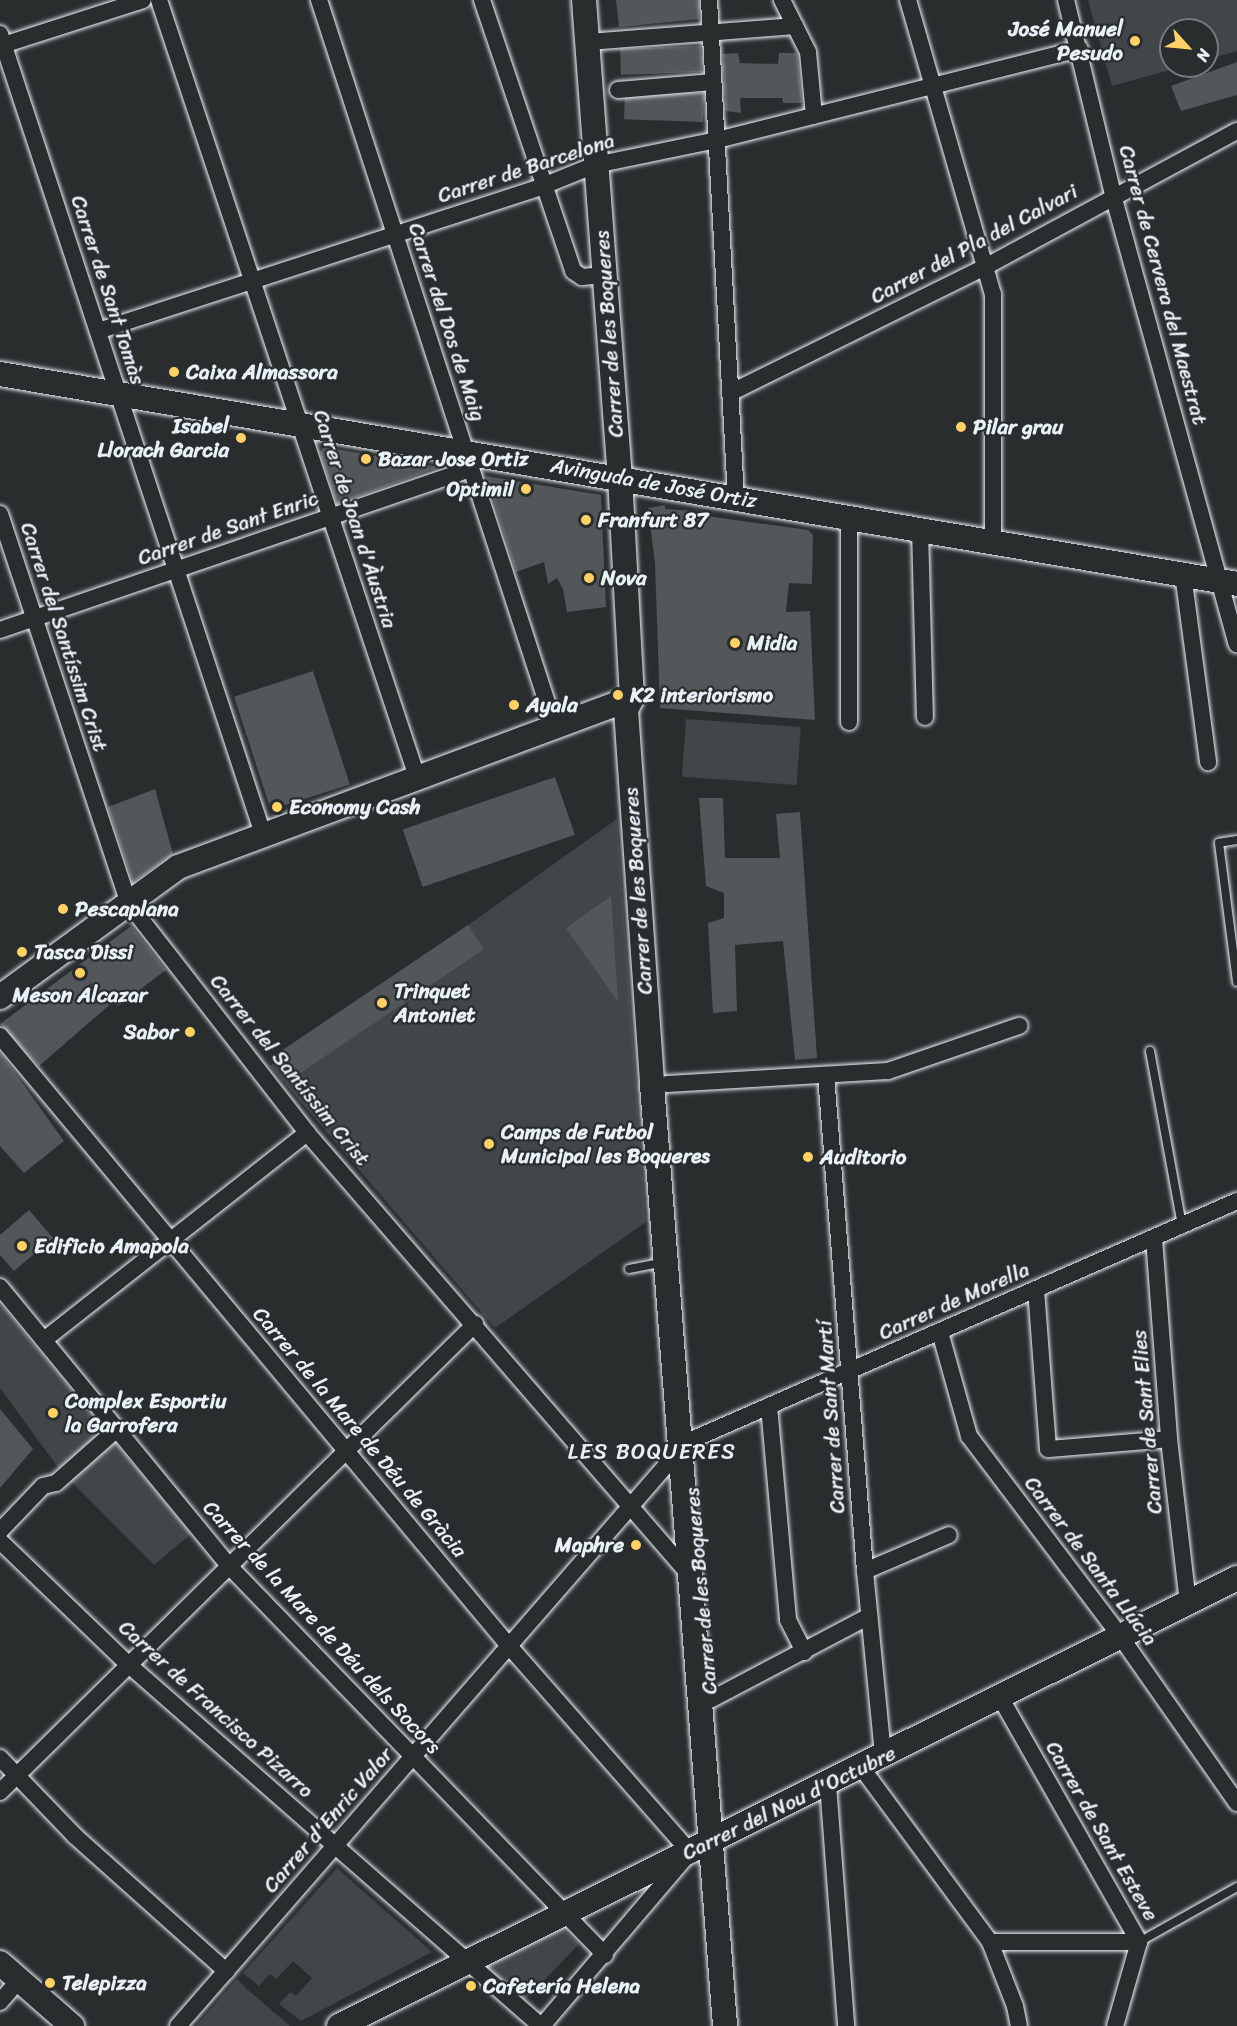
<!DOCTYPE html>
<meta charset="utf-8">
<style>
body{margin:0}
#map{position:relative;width:1237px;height:2026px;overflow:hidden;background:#2a2d2e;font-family:Sriracha,sans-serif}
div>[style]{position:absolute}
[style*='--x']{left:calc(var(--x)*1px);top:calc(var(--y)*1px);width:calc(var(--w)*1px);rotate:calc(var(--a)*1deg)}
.green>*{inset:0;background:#424648;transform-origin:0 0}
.building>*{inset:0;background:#535759;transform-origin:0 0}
.roads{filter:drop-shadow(0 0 2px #e8f1f8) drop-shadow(0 0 2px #e8f1f8)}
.lane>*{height:8px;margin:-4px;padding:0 4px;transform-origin:4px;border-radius:4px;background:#2a2d2e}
.street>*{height:16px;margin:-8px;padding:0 8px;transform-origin:8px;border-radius:8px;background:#2a2d2e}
.secondary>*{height:24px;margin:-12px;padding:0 12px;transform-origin:12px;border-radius:12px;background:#2a2d2e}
.dots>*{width:16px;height:16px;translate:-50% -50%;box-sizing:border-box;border:3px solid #2a2d2e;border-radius:50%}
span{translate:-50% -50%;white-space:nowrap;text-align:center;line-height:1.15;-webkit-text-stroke:4.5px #2a2d2e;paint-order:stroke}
.poi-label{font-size:21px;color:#e8f1f8;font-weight:700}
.right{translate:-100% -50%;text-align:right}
.left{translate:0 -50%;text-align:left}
.street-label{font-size:21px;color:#e8f1f8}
.neighbourhood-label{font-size:22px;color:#e8f1f8;letter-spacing:1.5px}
.north{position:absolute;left:1159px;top:18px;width:60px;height:60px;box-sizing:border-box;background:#2a2d2e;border:2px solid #767b7f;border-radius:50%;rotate:117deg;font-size:16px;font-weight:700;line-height:24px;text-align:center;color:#e8f1f8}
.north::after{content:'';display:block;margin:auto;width:21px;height:27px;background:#ffd166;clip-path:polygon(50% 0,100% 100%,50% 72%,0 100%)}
</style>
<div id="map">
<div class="green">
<div style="clip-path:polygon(1088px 0,1237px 0,1237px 51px,1207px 60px,1207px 30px,1171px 30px,1171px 66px,1184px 66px,1112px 86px)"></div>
<div style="left:686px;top:719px;width:115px;height:58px;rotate:4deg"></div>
<div style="clip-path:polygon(617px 819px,646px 1222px,495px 1328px,270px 1066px)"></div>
<div style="clip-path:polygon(0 1304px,191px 1534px,154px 1565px,60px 1470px,0 1388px)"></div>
<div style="clip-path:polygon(337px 1868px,432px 1952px,301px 2021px,279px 2004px,290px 1992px,296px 1996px,312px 1978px,293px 1961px,276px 1979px,270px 1974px,259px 1986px,243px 1973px)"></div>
<div style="clip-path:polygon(559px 1926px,579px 1944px,525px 2000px,480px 1962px)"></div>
<div style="clip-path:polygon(237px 1979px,249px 1991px,290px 2026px,196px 2026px)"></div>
</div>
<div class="building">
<div style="clip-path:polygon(616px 0,699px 0,699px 19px,619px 27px)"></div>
<div style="left:701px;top:46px;width:26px;height:81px;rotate:88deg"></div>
<div style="clip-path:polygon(738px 53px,740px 63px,778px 64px,779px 53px,797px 53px,802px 103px,783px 103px,782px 98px,740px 98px,741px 113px,726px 111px,722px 54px)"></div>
<div style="clip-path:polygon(1237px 62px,1237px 95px,1181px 111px,1171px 86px)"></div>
<div style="left:704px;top:93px;width:29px;height:79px;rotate:92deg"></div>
<div style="clip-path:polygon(324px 447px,439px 467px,337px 504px,320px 452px)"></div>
<div style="clip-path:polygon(486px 476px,601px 495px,606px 607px,567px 612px,563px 589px,557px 578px,548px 584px,544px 562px,516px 572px)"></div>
<div style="clip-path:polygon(665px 505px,665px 509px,695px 511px,707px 516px,808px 530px,813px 535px,812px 584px,789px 583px,786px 612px,810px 611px,815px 720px,660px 708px,655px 563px,648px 508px)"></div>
<div style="left:313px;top:671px;width:119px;height:83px;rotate:72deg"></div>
<div style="left:555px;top:777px;width:61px;height:161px;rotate:71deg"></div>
<div style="clip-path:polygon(155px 789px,173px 854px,133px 882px,108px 807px)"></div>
<div style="clip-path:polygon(699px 798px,723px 798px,725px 858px,780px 858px,776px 814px,800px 812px,817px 1058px,795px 1060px,783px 941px,735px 945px,737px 1011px,713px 1013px,708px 923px,724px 918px,724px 893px,706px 886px)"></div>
<div style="clip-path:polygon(611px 896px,618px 1002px,566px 928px)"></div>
<div style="left:468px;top:925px;width:29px;height:229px;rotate:56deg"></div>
<div style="clip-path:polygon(131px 926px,166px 970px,118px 1006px,114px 1001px,39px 1066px,0 1024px)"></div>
<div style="clip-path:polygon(0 1052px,64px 1141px,24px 1173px,0 1146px)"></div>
<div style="clip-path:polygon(29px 1210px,53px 1238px,14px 1271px,0 1255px,0 1235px)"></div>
<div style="clip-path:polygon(0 1409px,33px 1449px,0 1488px)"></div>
</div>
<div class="roads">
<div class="lane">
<div style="--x:1237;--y:840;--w:18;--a:171"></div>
<div style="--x:1219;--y:843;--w:140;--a:82.6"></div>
<div style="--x:1150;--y:1051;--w:177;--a:79.6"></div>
<div style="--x:629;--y:1269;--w:36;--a:-11"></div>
<div style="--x:1139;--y:1942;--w:112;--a:-29.3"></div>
</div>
<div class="street">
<div style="--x:159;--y:0;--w:822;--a:71.63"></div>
<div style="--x:319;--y:0;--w:764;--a:72.02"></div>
<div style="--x:482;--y:0;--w:286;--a:71.4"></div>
<div style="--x:573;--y:271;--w:11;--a:34"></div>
<div style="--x:582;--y:277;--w:22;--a:-5"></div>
<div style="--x:709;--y:0;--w:498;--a:86.9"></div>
<div style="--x:782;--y:0;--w:58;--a:63.4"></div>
<div style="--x:808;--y:52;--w:64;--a:84.6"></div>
<div style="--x:908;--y:0;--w:306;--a:73.9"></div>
<div style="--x:993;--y:294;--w:248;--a:90"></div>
<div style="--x:1066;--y:0;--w:201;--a:76.4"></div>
<div style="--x:1113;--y:195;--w:466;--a:74.6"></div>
<div style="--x:0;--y:34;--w:842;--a:71.8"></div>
<div style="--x:588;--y:42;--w:208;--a:-4.4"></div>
<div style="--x:0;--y:46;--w:150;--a:-17.8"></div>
<div style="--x:618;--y:90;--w:95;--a:-4.8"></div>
<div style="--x:98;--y:331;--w:468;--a:-18"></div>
<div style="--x:543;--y:186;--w:56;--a:-22"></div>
<div style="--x:595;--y:165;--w:125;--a:-11.6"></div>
<div style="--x:717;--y:140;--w:374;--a:-14.1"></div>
<div style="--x:730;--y:393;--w:284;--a:-26.3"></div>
<div style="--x:985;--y:267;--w:286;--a:-28.4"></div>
<div style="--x:0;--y:514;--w:411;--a:71.7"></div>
<div style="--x:129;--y:904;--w:290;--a:52.1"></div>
<div style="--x:307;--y:1133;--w:582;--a:49.11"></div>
<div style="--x:849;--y:516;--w:206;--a:90"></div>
<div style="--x:920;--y:529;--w:188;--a:88.5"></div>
<div style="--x:1183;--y:574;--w:190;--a:82.4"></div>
<div style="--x:0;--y:630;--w:498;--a:-18.9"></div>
<div style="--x:0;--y:1036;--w:794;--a:50.16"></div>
<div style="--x:509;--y:1646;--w:274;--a:48.7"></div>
<div style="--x:690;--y:1852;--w:228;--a:130.4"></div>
<div style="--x:826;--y:1075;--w:498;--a:85.5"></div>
<div style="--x:865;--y:1571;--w:186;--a:84.4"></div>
<div style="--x:667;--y:1084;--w:221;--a:-3.4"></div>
<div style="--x:888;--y:1071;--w:139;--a:-19"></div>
<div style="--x:1154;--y:1238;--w:202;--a:85.7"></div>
<div style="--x:1169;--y:1439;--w:164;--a:83.4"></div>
<div style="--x:0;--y:1287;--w:361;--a:50.6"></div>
<div style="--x:229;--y:1566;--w:541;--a:45.97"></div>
<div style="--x:1036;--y:1289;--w:160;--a:85.7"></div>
<div style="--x:1048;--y:1449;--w:121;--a:-4.7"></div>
<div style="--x:940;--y:1332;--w:108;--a:74.4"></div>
<div style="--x:969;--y:1436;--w:251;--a:52.9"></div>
<div style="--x:1120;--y:1636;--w:204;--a:55"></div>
<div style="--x:44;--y:1340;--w:335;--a:-38.2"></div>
<div style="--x:769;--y:1406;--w:215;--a:84.9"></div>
<div style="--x:788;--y:1620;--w:36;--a:63"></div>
<div style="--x:689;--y:1441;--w:598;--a:-23.65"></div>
<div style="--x:0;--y:1531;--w:62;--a:-46.3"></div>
<div style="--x:43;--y:1486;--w:13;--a:-13"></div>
<div style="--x:56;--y:1483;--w:81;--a:-41.5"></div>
<div style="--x:0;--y:1541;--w:179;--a:43.9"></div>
<div style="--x:129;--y:1665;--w:548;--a:41.23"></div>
<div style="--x:865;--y:1571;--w:91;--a:-23.2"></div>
<div style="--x:1000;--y:1697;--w:282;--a:60.4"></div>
<div style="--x:1139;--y:1942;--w:87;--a:105.9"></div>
<div style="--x:710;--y:1700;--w:180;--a:-27.8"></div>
<div style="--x:0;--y:1758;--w:108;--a:46.1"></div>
<div style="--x:75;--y:1836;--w:203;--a:41.8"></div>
<div style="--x:861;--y:1767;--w:217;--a:53.6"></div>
<div style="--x:990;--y:1942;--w:69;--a:68.7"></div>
<div style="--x:1015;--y:2006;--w:20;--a:79"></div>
<div style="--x:828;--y:1784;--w:243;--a:85.7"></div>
<div style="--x:0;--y:1792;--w:667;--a:-44.57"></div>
<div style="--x:990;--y:1942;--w:149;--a:0"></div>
<div style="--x:0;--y:2002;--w:29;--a:-49"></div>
<div style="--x:178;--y:2026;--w:760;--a:-48.95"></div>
</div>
<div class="secondary">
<div style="--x:584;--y:0;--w:478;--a:85.7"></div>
<div style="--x:620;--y:477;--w:221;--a:86.9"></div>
<div style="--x:632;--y:698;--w:13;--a:117"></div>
<div style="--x:626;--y:710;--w:376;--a:86"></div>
<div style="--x:652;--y:1085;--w:944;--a:85.56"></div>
<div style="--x:0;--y:374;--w:1255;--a:9.63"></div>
<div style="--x:0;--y:997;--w:220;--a:-36.1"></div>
<div style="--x:178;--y:867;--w:484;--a:-20.4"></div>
<div style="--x:0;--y:1963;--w:96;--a:41.2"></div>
<div style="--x:339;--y:2026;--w:1004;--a:-26.51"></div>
</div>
</div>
<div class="dots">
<div style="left:1135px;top:41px;background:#ffd166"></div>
<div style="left:174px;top:372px;background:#ffd166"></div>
<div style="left:961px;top:427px;background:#ffd166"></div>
<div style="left:241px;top:438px;background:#ffd166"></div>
<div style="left:366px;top:459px;background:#ffd166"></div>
<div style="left:526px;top:489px;background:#ffd166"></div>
<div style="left:586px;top:520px;background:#ffd166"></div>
<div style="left:589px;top:578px;background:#ffd166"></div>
<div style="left:735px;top:643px;background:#ffd166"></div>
<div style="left:618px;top:695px;background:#ffd166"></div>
<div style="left:514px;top:705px;background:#ffd166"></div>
<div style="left:277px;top:807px;background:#ffd166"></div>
<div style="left:63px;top:909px;background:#ffd166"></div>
<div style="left:22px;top:952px;background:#ffd166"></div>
<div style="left:80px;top:973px;background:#ffd166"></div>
<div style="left:382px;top:1003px;background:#ffd166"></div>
<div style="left:190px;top:1032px;background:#ffd166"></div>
<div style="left:489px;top:1144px;background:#ffd166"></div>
<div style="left:808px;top:1157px;background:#ffd166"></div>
<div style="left:22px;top:1246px;background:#ffd166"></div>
<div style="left:53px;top:1413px;background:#ffd166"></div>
<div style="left:636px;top:1545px;background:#ffd166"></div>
<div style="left:50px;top:1983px;background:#ffd166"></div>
<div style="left:471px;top:1986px;background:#ffd166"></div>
</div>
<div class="poi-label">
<span class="right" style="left:1123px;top:41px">José Manuel<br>Pesudo</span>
<span class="left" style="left:186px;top:372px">Caixa Almassora</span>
<span class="right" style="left:229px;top:438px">Isabel<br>Llorach Garcia</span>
<span class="left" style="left:973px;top:427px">Pilar grau</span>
<span class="left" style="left:378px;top:459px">Bazar Jose Ortiz</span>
<span class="right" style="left:514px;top:489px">Optimil</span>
<span class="left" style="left:598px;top:520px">Franfurt 87</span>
<span class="left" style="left:601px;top:578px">Nova</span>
<span class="left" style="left:747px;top:643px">Midia</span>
<span class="left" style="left:630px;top:695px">K2 interiorismo</span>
<span class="left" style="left:526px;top:705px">Ayala</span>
<span class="left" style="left:289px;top:807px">Economy Cash</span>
<span class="left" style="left:75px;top:909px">Pescaplana</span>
<span class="left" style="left:34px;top:952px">Tasca Dissi</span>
<span class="left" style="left:394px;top:1003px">Trinquet<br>Antoniet</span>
<span style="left:80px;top:995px">Meson Alcazar</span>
<span class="right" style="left:178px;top:1032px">Sabor</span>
<span class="left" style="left:501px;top:1144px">Camps de Futbol<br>Municipal les Boqueres</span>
<span class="left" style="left:820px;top:1157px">Auditorio</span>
<span class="left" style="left:34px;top:1246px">Edificio Amapola</span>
<span class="left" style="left:65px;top:1413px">Complex Esportiu<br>la Garrofera</span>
<span class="right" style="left:624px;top:1545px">Maphre</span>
<span class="left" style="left:62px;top:1983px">Telepizza</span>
<span class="left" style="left:483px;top:1986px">Cafetería Helena</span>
</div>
<div class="street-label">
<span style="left:526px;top:168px;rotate:-18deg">Carrer de Barcelona</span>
<span style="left:974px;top:244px;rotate:-28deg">Carrer del Pla del Calvari</span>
<span style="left:1163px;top:285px;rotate:75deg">Carrer de Cervera del Maestrat</span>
<span style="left:108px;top:290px;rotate:72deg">Carrer de Sant Tomàs</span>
<span style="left:447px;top:322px;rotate:72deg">Carrer del Dos de Maig</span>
<span style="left:609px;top:334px;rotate:-94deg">Carrer de les Boqueres</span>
<span style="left:654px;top:483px;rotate:10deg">Avinguda de José Ortiz</span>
<span style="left:355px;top:519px;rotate:72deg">Carrer de Joan d'Àustria</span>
<span style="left:228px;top:528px;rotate:-19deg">Carrer de Sant Enric</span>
<span style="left:64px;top:637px;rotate:72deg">Carrer del Santíssim Crist</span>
<span style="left:638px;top:891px;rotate:-94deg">Carrer de les Boqueres</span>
<span style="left:290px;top:1070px;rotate:51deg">Carrer del Santíssim Crist</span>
<span style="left:954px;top:1301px;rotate:-24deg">Carrer de Morella</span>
<span style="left:831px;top:1417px;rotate:-94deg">Carrer de Sant Martí</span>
<span style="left:1147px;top:1422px;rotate:-95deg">Carrer de Sant Elies</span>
<span style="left:360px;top:1432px;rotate:50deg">Carrer de la Mare de Déu de Gràcia</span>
<span style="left:1091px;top:1561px;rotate:53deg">Carrer de Santa Llúcia</span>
<span style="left:701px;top:1591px;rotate:-95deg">Carrer de les Boqueres</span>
<span style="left:322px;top:1627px;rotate:47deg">Carrer de la Mare de Déu dels Socors</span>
<span style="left:216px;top:1709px;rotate:42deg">Carrer de Francisco Pizarro</span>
<span style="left:789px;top:1803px;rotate:-26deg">Carrer del Nou d'Octubre</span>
<span style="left:328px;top:1820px;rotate:-49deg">Carrer d'Enric Valor</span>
<span style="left:1102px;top:1831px;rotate:60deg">Carrer de Sant Esteve</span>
</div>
<div class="neighbourhood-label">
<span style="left:652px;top:1452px">LES BOQUERES</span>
</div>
<div class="north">N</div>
</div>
